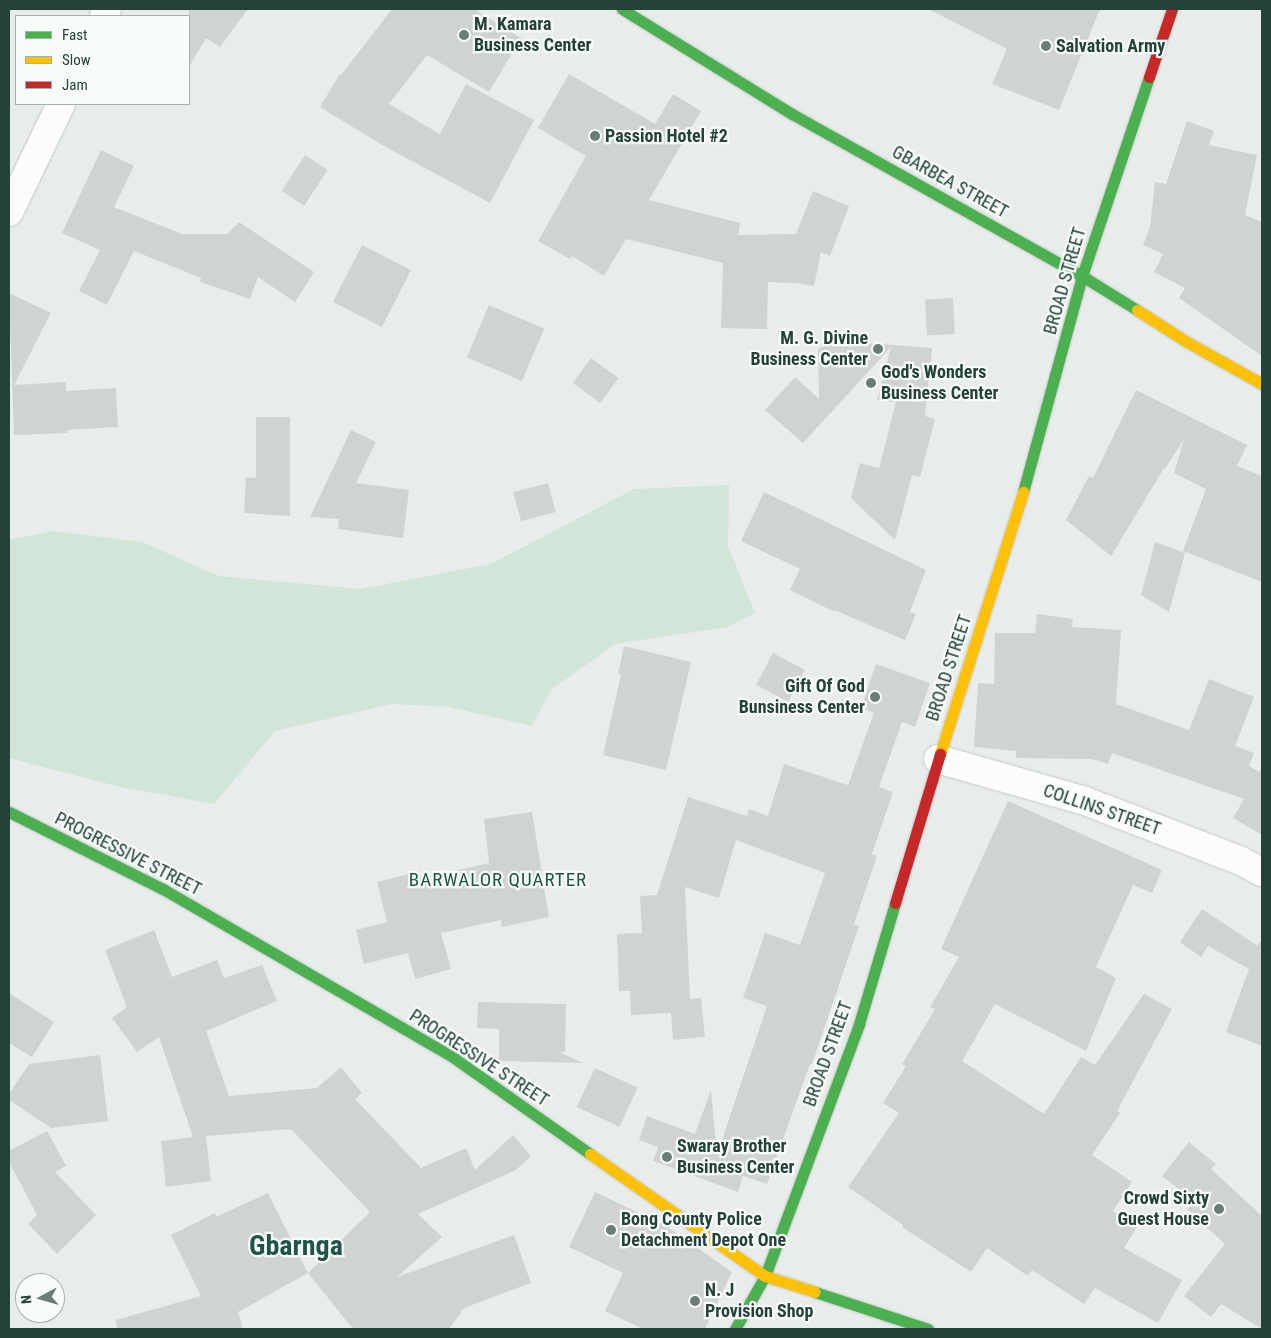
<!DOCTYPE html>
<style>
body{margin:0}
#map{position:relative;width:1271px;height:1338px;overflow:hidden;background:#e8edeb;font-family:"Roboto Condensed",sans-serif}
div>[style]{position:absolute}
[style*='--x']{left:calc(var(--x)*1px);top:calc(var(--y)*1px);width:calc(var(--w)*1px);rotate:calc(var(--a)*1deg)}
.green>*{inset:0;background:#d1e6d8}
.building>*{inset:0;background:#cfd4d2;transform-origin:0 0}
.roads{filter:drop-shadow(0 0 1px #c5cac8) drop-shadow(0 0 1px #c5cac8)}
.street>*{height:28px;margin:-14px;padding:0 14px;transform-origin:14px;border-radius:14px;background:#fcfcfc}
.fast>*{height:11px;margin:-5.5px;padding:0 5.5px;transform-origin:5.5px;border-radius:5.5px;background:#4caf50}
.slow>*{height:11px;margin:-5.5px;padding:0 5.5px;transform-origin:5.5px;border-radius:5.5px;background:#ffc107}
.jam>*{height:11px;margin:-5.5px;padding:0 5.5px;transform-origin:5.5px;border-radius:5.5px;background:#c62828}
.dots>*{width:14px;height:14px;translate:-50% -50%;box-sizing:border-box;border:2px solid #f7fbf9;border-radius:50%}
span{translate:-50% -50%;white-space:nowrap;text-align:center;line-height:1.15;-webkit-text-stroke:4.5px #f7fbf9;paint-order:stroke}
.poi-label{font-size:18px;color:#24423a;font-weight:700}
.left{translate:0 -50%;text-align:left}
.right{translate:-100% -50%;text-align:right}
.street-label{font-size:18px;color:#24423a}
.neighbourhood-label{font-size:19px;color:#1f5548;letter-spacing:1px}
.town-label{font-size:28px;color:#1f5548;font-weight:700}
.frame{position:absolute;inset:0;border:10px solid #24423a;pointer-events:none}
.legend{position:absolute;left:15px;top:15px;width:175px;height:90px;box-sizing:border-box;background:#f7fbf9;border:1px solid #a3b1ad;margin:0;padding:6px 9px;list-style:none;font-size:15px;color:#24423a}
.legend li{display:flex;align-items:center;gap:10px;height:25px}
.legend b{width:25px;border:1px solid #a3b1ad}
.north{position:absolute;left:15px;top:1273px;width:50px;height:50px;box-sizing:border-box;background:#f7fbf9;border:1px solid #a3b1ad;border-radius:50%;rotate:264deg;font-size:14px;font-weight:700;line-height:20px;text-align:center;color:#24423a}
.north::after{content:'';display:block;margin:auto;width:18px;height:22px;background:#697e78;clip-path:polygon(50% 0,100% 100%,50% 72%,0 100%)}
</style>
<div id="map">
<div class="green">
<div style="clip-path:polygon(729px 485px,728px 546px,755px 613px,728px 627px,615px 644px,551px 690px,532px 726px,449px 707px,392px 704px,275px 731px,214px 804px,120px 787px,9px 758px,9px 540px,53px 531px,142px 542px,219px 576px,360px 589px,491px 564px,634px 489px)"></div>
</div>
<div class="building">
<div style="clip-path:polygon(189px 9px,248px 9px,220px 47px,206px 38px,189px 67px)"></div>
<div style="clip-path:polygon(392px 9px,474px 9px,521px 38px,489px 92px,427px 55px,389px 104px,440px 134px,466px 84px,534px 120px,490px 203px,384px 146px,320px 107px,340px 74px,341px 75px)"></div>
<div style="clip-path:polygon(928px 9px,1100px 9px,1059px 110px,992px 84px,1007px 49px)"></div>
<div style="clip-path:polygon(569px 74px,655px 124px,673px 94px,701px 111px,649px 200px,740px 223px,738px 235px,796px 234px,813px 191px,849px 206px,830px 256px,821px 252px,814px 286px,796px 283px,768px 282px,767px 329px,721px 328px,723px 263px,626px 239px,604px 276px,572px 256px,570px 259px,538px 241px,586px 156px,538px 128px)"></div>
<div style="clip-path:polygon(1187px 121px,1214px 131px,1209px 145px,1257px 155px,1245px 215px,1262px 222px,1262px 356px,1179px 298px,1185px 288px,1154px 272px,1163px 254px,1143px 245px,1150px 227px,1155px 182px,1166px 184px)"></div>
<div style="clip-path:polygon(101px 150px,134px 166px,114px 207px,182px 234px,227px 234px,239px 222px,314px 272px,295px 302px,258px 277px,250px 299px,200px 282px,201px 278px,134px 251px,107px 305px,79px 291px,100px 250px,62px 233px)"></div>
<div style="left:305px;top:155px;width:27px;height:43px;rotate:33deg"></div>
<div style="left:362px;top:245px;width:55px;height:64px;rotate:27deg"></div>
<div style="clip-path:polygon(9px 293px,51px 313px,14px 385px,66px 382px,66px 391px,116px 388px,118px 427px,67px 430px,68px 433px,14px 435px)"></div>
<div style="left:953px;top:298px;width:36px;height:28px;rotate:87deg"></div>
<div style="left:489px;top:305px;width:60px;height:57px;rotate:23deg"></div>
<div style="clip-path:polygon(828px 340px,932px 348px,925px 416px,935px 419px,920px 477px,912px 475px,895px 540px,851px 498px,860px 463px,879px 468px,896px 402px,877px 400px,891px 347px,803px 443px,765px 410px,795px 377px,819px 399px,818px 350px)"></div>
<div style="left:591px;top:358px;width:34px;height:31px;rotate:36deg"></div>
<div style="clip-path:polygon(1136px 390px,1247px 445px,1237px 466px,1262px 476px,1262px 582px,1183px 551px,1206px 489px,1174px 473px,1184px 439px,1165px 469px,1164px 468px,1111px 556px,1066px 520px,1089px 476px,1093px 478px)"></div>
<div style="clip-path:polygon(256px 417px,290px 417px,290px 516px,244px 513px,246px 477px,256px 478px)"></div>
<div style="clip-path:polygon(351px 430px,376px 442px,356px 483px,409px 490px,403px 538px,338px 529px,339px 519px,310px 517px)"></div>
<div style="left:548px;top:483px;width:30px;height:36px;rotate:75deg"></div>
<div style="clip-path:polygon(764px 492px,926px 570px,910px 612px,916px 614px,905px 640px,834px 610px,833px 611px,790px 590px,800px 569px,741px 541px)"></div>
<div style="clip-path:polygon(1155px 542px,1185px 553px,1169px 612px,1141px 595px)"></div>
<div style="clip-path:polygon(1037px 614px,1073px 619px,1072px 627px,1121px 630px,1116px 704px,1189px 730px,1209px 679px,1254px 697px,1235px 746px,1254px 753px,1249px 766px,1259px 772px,1262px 767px,1262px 835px,1233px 818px,1244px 799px,1112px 753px,1108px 764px,1092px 759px,1016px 758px,1016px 751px,974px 747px,978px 684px,979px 683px,994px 684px,995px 633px,1035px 633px)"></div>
<div style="clip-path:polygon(624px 646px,691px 662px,666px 770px,603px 755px,621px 675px,618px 674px)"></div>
<div style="left:773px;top:653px;width:36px;height:36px;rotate:28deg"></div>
<div style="clip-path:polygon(876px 664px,930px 683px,915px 727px,902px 722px,879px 787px,893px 792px,872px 854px,877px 856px,854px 924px,859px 926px,812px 1064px,810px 1064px,767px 1184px,743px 1176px,738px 1192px,653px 1161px,658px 1147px,639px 1140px,647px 1116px,695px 1134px,711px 1090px,717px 1155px,767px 1006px,743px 998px,765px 933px,800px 945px,825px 873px,736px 840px,719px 898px,685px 887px,690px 999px,701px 998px,705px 1037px,673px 1040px,671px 1013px,631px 1015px,630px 991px,619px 991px,617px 934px,642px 933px,640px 896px,657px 895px,688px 797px,747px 816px,749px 809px,768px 816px,784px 764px,848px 785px,874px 713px,861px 708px)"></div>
<div style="clip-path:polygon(1008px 801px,1162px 870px,1152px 893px,1133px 885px,1096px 967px,1116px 978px,1086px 1051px,995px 1004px,962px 1061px,1044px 1114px,1081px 1057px,1095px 1065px,1144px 994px,1172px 1009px,1117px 1111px,1120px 1113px,1092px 1155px,1132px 1182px,1113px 1211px,1137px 1227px,1124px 1248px,1182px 1280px,1158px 1323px,1095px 1288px,1084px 1304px,1032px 1270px,1028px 1276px,987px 1248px,971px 1272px,902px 1227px,903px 1225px,848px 1187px,899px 1113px,883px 1103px,906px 1066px,902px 1064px,935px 1009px,930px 1007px,959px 957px,941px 949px)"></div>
<div style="clip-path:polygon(532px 812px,549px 917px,502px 927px,501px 920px,441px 933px,451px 969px,415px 979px,408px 953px,364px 964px,356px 930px,387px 922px,377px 882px,417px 872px,419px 879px,489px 863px,484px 819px)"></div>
<div style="clip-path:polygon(1202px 909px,1258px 946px,1259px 942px,1262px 943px,1262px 1046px,1226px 1032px,1249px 969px,1208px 946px,1201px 957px,1180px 942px)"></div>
<div style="clip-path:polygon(154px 930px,172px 977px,217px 960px,224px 978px,262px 965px,277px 1001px,206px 1031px,229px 1096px,317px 1088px,341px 1067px,362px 1093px,355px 1099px,421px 1168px,466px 1148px,475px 1170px,513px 1135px,531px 1156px,516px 1170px,418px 1214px,442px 1237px,397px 1277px,514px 1235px,531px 1283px,464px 1308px,449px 1329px,353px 1329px,308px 1273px,370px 1212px,291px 1129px,206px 1136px,211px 1181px,166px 1187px,161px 1141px,193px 1137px,159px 1037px,137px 1052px,112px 1018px,127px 1007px,105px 950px)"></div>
<div style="clip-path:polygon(9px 993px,54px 1022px,32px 1057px,9px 1043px)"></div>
<div style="clip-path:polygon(478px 1002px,566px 1004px,565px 1052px,559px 1052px,583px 1063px,499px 1061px,499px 1029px,477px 1028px)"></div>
<div style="clip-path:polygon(100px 1055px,108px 1121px,51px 1128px,9px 1100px,9px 1094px,29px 1064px)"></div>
<div style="left:595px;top:1068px;width:47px;height:43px;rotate:25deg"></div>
<div style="clip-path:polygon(47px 1131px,66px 1166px,55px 1172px,96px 1215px,57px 1254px,28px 1224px,37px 1215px,9px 1162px,9px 1151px)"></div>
<div style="clip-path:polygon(1189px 1142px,1216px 1164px,1211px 1169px,1262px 1216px,1262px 1329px,1221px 1304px,1211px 1317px,1184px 1296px,1225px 1244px,1187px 1209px,1194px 1201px,1162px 1176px)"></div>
<div style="clip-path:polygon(595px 1192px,668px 1227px,732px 1272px,705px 1329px,643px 1329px,605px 1311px,623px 1273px,569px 1247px)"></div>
<div style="clip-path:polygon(268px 1193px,308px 1273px,238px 1312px,243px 1329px,117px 1329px,116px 1320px,201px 1296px,171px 1235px,215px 1213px,216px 1217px)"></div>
</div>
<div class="roads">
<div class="street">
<div style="--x:104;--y:16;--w:8;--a:-67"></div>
<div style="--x:9;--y:212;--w:120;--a:-64.3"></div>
<div style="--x:938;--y:759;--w:153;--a:15.9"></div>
<div style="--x:1085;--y:801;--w:167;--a:21"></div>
<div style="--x:1241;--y:861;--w:24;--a:28"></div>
</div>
<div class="fast">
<div style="--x:622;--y:9;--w:200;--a:31.7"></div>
<div style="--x:792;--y:114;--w:332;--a:29.2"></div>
<div style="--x:1082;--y:276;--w:65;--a:31.7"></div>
<div style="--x:1023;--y:492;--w:224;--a:-74.7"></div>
<div style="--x:1082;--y:276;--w:210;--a:-71.4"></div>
<div style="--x:9;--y:812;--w:172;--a:26.6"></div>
<div style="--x:163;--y:889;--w:337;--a:30.1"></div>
<div style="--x:454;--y:1058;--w:166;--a:35.2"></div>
<div style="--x:815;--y:1292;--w:119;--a:18.1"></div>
<div style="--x:735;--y:1329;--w:61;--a:-60.5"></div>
<div style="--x:765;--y:1276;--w:269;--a:-69.5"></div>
<div style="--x:859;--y:1024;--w:126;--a:-73.4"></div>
</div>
<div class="slow">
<div style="--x:1137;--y:310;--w:59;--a:32.6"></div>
<div style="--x:1187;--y:342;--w:86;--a:29.2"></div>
<div style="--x:940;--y:754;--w:275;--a:-72.4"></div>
<div style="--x:590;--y:1154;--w:213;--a:34.9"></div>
<div style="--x:765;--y:1276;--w:52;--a:17.7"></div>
</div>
<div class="jam">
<div style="--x:1149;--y:77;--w:72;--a:-71.3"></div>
<div style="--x:895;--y:903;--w:156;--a:-73.2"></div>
</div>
</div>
<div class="dots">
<div style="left:464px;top:35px;background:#697e78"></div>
<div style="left:1046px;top:46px;background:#697e78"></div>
<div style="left:595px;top:136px;background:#697e78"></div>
<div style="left:878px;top:349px;background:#697e78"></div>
<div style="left:871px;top:383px;background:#697e78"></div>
<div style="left:875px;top:697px;background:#697e78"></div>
<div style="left:667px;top:1157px;background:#697e78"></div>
<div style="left:1219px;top:1209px;background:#697e78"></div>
<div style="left:611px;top:1230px;background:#697e78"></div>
<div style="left:695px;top:1301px;background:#697e78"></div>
</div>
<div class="poi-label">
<span class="left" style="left:474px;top:35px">M. Kamara<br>Business Center</span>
<span class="left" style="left:1056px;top:46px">Salvation Army</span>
<span class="left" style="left:605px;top:136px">Passion Hotel #2</span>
<span class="right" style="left:868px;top:349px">M. G. Divine<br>Business Center</span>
<span class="left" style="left:881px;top:383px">God's Wonders<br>Business Center</span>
<span class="right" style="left:865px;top:697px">Gift Of God<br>Bunsiness Center</span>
<span class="left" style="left:677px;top:1157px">Swaray Brother<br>Business Center</span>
<span class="right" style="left:1209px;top:1209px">Crowd Sixty<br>Guest House</span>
<span class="left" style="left:621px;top:1230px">Bong County Police<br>Detachment Depot One</span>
<span class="left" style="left:705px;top:1301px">N. J<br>Provision Shop</span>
</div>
<div class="street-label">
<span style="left:950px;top:182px;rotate:29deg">GBARBEA STREET</span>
<span style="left:1065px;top:281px;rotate:-74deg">BROAD STREET</span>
<span style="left:949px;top:668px;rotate:-72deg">BROAD STREET</span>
<span style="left:1102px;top:810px;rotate:19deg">COLLINS STREET</span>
<span style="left:128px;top:854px;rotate:27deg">PROGRESSIVE STREET</span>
<span style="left:828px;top:1054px;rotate:-70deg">BROAD STREET</span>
<span style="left:479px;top:1058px;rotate:33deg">PROGRESSIVE STREET</span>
</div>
<div class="neighbourhood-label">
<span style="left:498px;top:880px">BARWALOR QUARTER</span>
</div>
<div class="town-label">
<span style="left:296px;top:1246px">Gbarnga</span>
</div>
<div class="frame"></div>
<ul class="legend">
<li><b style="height:6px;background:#4caf50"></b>Fast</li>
<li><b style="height:6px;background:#ffc107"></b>Slow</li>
<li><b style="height:6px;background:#c62828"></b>Jam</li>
</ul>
<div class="north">N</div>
</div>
